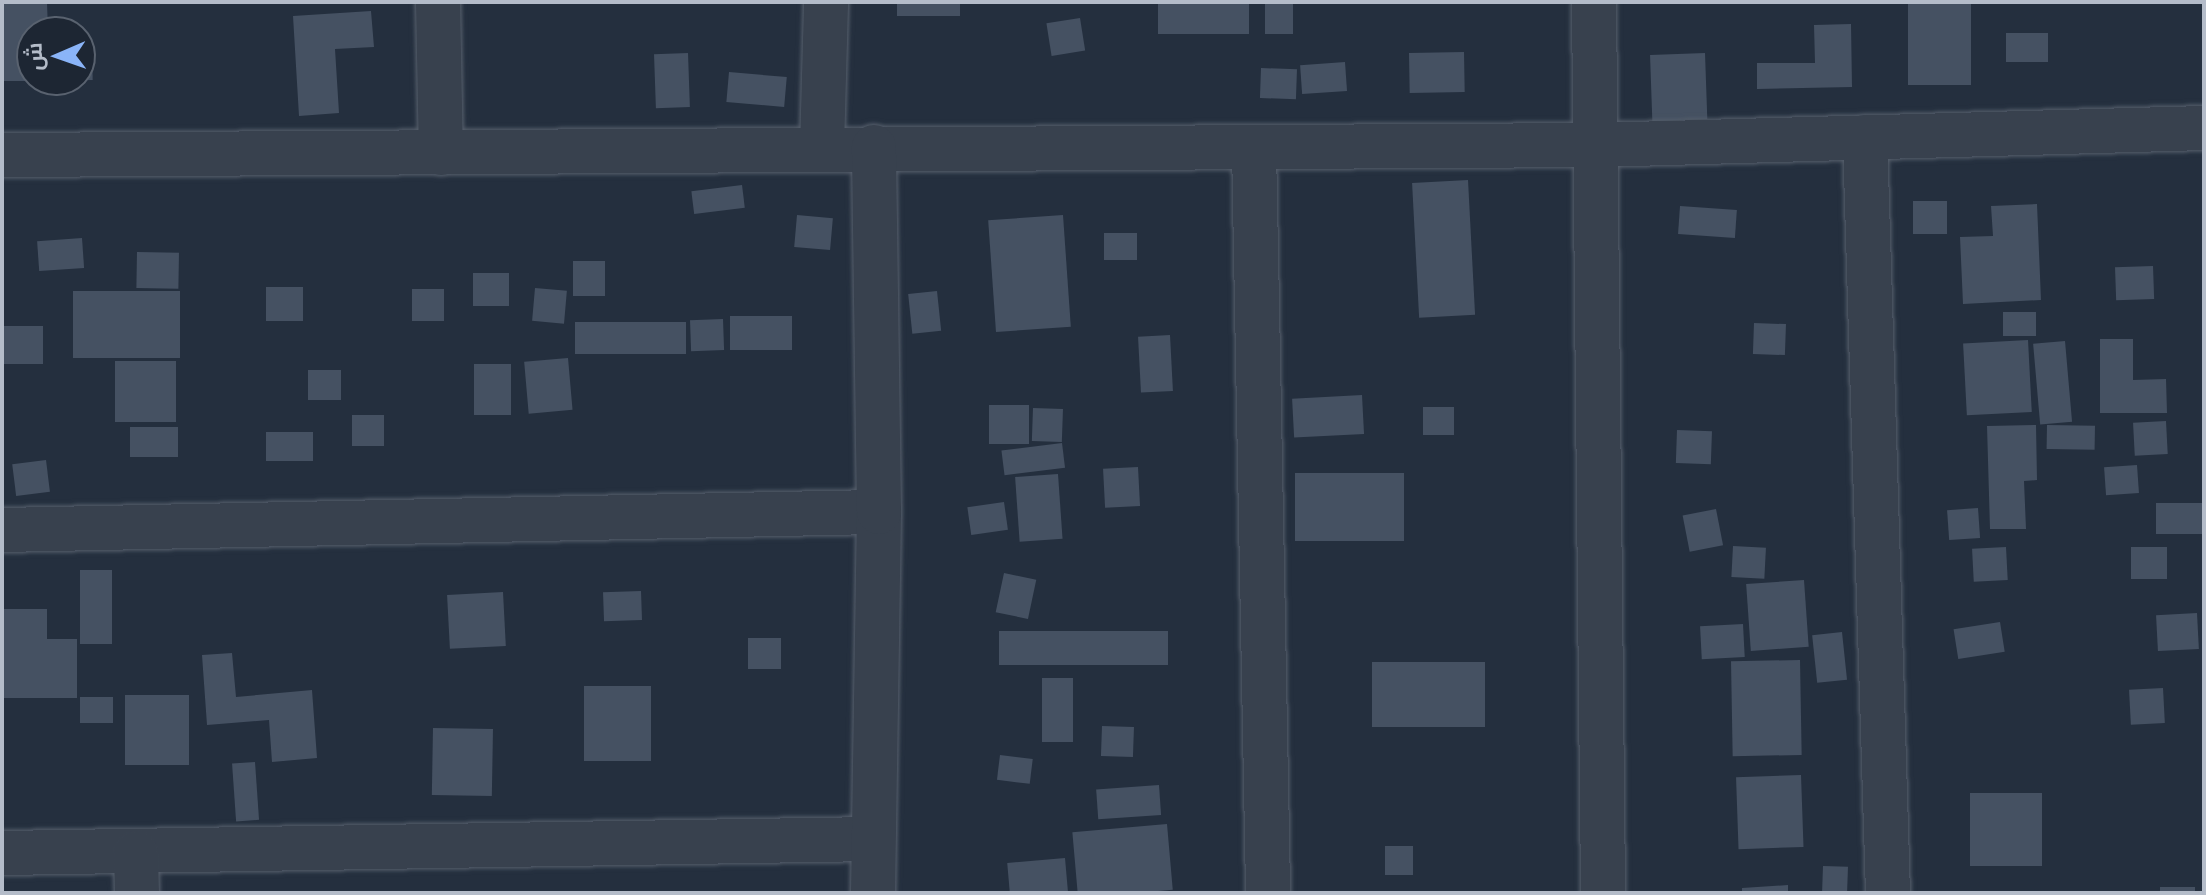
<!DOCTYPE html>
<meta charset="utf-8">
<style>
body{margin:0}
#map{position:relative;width:2206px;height:895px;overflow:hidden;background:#242f3e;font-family:"PT Sans Narrow",Cairo,sans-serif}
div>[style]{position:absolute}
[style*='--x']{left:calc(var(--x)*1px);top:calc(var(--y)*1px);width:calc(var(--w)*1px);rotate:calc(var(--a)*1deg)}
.building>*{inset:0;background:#455162;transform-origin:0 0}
.roads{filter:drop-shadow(0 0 2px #565f6c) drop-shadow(0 0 2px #565f6c)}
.minor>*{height:44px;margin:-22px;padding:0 22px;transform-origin:22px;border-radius:22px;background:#38414e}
.tertiary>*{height:44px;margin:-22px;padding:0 22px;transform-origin:22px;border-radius:22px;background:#38414e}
span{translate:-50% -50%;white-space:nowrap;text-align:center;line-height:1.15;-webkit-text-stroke:8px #1d2633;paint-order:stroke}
.frame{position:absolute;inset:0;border:4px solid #b4bcc9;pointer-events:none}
.north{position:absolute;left:16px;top:16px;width:80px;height:80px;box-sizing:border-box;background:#1d2633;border:2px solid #59626f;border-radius:50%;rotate:268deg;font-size:22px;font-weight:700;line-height:32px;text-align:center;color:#b4bcc9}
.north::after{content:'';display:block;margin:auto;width:28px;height:36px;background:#8ab4f8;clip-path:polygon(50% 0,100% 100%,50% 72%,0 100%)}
</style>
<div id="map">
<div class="building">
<div style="clip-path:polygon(2px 2px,47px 2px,48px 32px,32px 32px,32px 81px,2px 81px)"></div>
<div style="left:897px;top:2px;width:63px;height:14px"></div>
<div style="left:1158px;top:2px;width:91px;height:32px"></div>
<div style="left:1265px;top:2px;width:28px;height:32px"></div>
<div style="left:1908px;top:2px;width:63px;height:83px"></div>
<div style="clip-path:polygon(371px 11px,374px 47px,335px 49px,339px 113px,299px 116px,293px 16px)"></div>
<div style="left:1080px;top:18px;width:33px;height:34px;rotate:81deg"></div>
<div style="clip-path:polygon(1851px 24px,1852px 87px,1757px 89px,1757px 63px,1815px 63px,1814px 25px)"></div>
<div style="left:2006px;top:33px;width:42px;height:29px"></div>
<div style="left:92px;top:41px;width:39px;height:12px;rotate:89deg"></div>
<div style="left:1464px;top:52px;width:40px;height:55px;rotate:89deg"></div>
<div style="left:688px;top:53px;width:54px;height:34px;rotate:88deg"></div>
<div style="left:1705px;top:53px;width:66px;height:55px;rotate:88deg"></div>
<div style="left:1345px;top:62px;width:29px;height:45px;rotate:86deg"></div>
<div style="left:1261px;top:68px;width:36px;height:30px;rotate:2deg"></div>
<div style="left:729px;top:72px;width:58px;height:30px;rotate:5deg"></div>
<div style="left:1468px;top:180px;width:135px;height:56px;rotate:87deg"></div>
<div style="left:742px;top:185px;width:23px;height:51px;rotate:83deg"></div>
<div style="left:1913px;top:201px;width:34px;height:33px"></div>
<div style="clip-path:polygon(2037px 204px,2041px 300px,1963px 304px,1960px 237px,1993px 236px,1991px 206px)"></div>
<div style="left:1680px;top:206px;width:57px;height:28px;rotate:4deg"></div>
<div style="left:797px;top:215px;width:36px;height:32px;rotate:5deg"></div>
<div style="left:1063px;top:215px;width:112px;height:75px;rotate:86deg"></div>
<div style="left:1104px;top:233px;width:33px;height:27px"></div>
<div style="left:82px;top:238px;width:30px;height:45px;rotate:86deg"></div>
<div style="left:137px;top:252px;width:42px;height:36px;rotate:1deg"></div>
<div style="left:573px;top:261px;width:32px;height:35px"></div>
<div style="left:2153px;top:266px;width:33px;height:38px;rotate:88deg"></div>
<div style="left:473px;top:273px;width:36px;height:33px"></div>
<div style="left:266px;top:287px;width:37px;height:34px"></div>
<div style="left:535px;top:288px;width:32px;height:33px;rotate:5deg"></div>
<div style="left:412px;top:289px;width:32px;height:32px"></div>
<div style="left:73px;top:291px;width:107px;height:67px"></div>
<div style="left:937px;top:291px;width:40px;height:29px;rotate:84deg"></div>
<div style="left:2003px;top:312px;width:33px;height:24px"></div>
<div style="left:792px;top:316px;width:34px;height:62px;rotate:90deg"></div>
<div style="left:723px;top:319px;width:31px;height:33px;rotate:88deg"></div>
<div style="left:575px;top:322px;width:111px;height:32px"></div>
<div style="left:1754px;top:323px;width:32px;height:31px;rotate:2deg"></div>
<div style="left:2px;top:326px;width:41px;height:38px"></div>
<div style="left:1170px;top:335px;width:56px;height:32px;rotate:87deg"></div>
<div style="clip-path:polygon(2100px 339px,2133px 339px,2133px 380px,2166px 379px,2167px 413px,2100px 413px)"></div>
<div style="left:2028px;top:340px;width:72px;height:65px;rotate:87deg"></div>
<div style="left:2065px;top:341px;width:81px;height:32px;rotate:85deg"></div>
<div style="left:568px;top:358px;width:52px;height:44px;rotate:85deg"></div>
<div style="left:115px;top:361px;width:61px;height:61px"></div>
<div style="left:474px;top:364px;width:37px;height:51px"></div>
<div style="left:341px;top:370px;width:30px;height:33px;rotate:90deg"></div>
<div style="left:1362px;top:395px;width:39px;height:70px;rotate:87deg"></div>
<div style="left:989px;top:405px;width:40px;height:39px"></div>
<div style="left:1423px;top:407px;width:31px;height:28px"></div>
<div style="left:1033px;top:408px;width:30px;height:33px;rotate:2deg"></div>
<div style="left:352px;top:415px;width:32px;height:31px"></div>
<div style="left:2166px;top:421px;width:33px;height:33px;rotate:87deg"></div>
<div style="clip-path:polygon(2036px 425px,2037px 480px,2024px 481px,2026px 529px,1990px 529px,1987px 426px)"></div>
<div style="left:2047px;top:425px;width:48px;height:24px;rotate:1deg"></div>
<div style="left:130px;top:427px;width:48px;height:30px"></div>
<div style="left:1677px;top:430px;width:35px;height:33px;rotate:2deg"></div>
<div style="left:313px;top:432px;width:29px;height:47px;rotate:90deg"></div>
<div style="left:1062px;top:443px;width:25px;height:61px;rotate:83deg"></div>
<div style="left:46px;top:460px;width:32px;height:34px;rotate:83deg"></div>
<div style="left:2137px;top:465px;width:28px;height:33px;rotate:86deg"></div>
<div style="left:1138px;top:467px;width:39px;height:35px;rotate:87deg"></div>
<div style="left:1404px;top:473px;width:68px;height:109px;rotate:90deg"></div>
<div style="left:1058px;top:474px;width:65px;height:43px;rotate:86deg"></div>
<div style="left:1004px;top:502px;width:28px;height:37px;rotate:82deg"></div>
<div style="left:2156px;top:503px;width:48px;height:31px"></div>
<div style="left:1978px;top:508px;width:30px;height:31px;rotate:86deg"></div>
<div style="left:1716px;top:509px;width:37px;height:34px;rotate:79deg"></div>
<div style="left:1733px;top:546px;width:33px;height:31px;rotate:3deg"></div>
<div style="left:2006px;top:547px;width:33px;height:34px;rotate:87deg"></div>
<div style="left:2131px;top:547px;width:36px;height:32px"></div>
<div style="left:80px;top:570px;width:32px;height:74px"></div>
<div style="left:1004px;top:573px;width:33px;height:40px;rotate:12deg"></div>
<div style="left:1804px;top:580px;width:67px;height:58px;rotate:86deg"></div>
<div style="left:641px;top:591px;width:29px;height:38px;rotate:88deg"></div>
<div style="left:503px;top:592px;width:54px;height:56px;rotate:87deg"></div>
<div style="clip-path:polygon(2px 609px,47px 609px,47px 639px,77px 639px,77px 698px,2px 698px)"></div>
<div style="left:2197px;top:613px;width:36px;height:41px;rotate:87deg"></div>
<div style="left:2000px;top:622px;width:30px;height:47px;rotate:81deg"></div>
<div style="left:1743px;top:624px;width:33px;height:43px;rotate:87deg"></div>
<div style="left:1168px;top:631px;width:34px;height:169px;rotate:90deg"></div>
<div style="left:1842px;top:632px;width:48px;height:30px;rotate:84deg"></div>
<div style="left:781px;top:638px;width:31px;height:33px;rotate:90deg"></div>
<div style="clip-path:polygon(232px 653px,236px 697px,312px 690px,317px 758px,272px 762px,269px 720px,207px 725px,202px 655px)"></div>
<div style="left:1800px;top:660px;width:95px;height:69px;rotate:89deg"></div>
<div style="left:1485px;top:662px;width:65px;height:113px;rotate:90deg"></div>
<div style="left:1042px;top:678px;width:31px;height:64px"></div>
<div style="left:651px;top:686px;width:75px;height:67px;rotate:90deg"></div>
<div style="left:2163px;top:688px;width:35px;height:34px;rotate:87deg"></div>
<div style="left:189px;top:695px;width:70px;height:64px;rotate:90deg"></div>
<div style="left:80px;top:697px;width:33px;height:26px"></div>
<div style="left:1102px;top:726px;width:32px;height:30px;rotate:2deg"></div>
<div style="left:433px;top:728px;width:60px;height:67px;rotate:1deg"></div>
<div style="left:1000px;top:755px;width:33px;height:25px;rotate:7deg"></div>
<div style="left:255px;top:762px;width:58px;height:23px;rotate:86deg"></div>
<div style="left:1801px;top:775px;width:72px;height:65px;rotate:88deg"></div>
<div style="left:1159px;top:785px;width:30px;height:63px;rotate:86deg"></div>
<div style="left:2042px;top:793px;width:73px;height:72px;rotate:90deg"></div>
<div style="left:1167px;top:824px;width:66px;height:95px;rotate:85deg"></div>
<div style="left:1385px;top:846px;width:28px;height:29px"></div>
<div style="left:1065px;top:858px;width:34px;height:58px;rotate:85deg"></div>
<div style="left:1823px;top:866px;width:25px;height:27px;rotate:2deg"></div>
<div style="clip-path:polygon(1788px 885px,1788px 893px,1742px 893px,1742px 888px)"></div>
<div style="left:2160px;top:887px;width:35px;height:6px"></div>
</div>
<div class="roads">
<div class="minor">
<div style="--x:438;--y:2;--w:151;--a:88.9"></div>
<div style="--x:1865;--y:137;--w:756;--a:88.26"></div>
<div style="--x:1254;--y:147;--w:746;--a:88.92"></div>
<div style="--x:822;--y:148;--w:146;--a:-88.4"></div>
<div style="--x:2;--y:155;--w:1594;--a:-0.36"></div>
<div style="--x:1596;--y:145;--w:608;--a:-1.6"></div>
<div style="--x:2;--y:530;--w:877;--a:-1.18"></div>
<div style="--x:2;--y:853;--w:871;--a:-0.92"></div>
<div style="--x:136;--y:853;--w:40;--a:88.6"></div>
<div style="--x:873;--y:893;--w:381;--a:-89.1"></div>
<div style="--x:879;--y:512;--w:365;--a:-90.8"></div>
</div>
<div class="tertiary">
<div style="--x:1594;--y:2;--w:891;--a:89.42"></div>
</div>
</div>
<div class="frame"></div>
<div class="north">ش</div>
</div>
